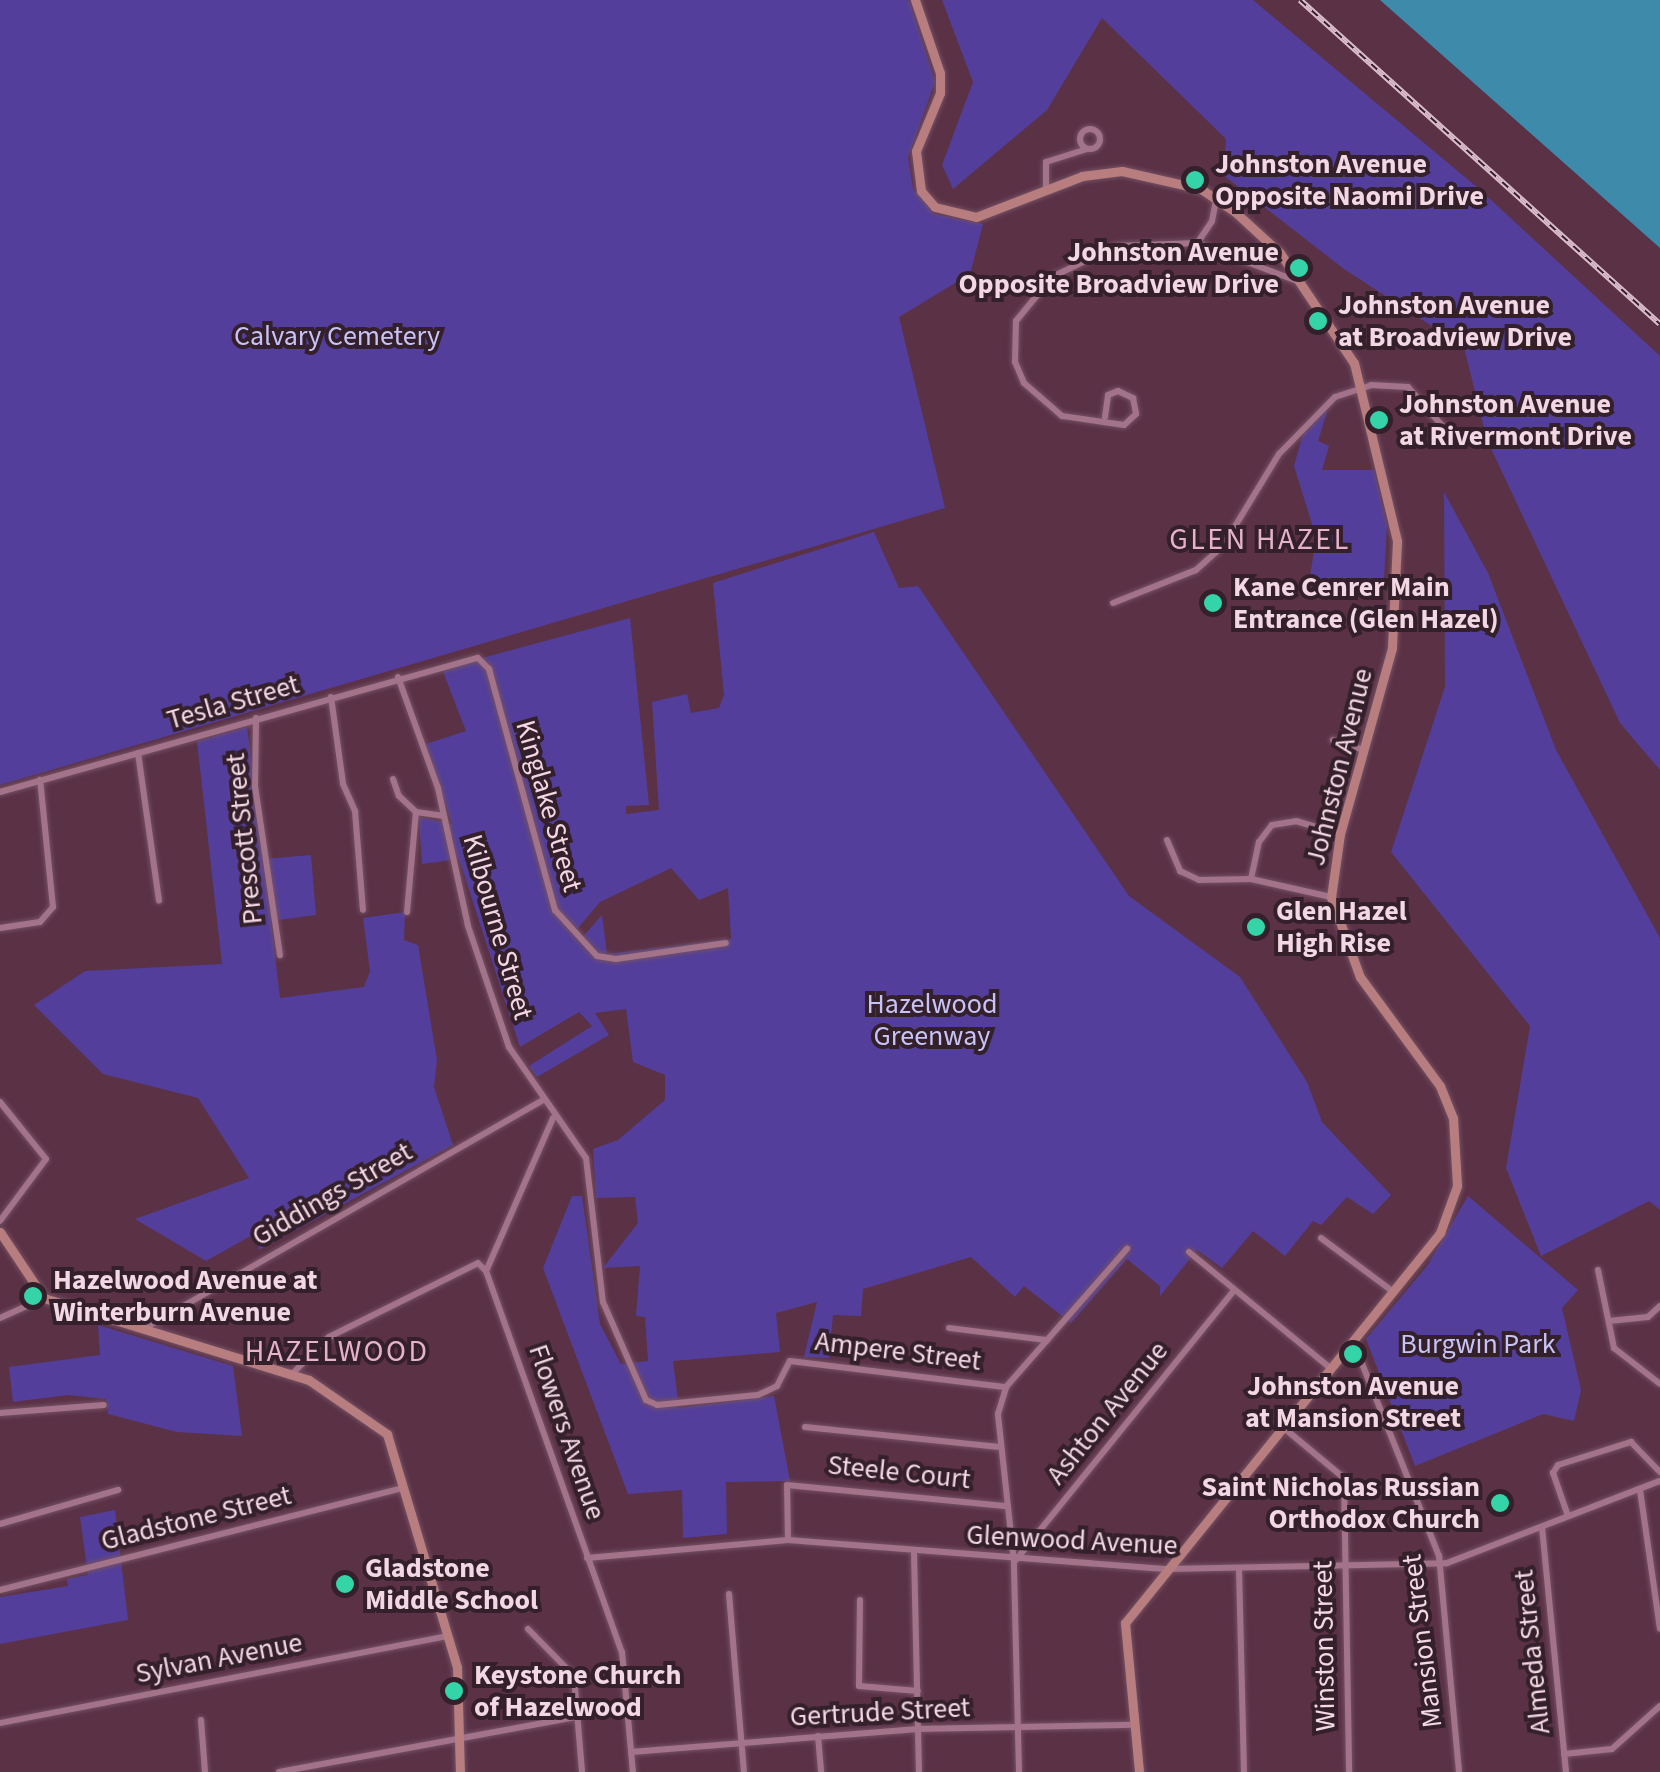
<!DOCTYPE html>
<style>
body{margin:0}
#map{position:relative;width:1660px;height:1772px;overflow:hidden;background:#5b3146;font-family:"Source Sans 3",sans-serif}
div>[style]{position:absolute}
[style*='--x']{left:calc(var(--x)*1px);top:calc(var(--y)*1px);width:calc(var(--w)*1px);rotate:calc(var(--a)*1deg)}
.green>*{inset:0;background:#533f9b}
.water>*{inset:0;background:#3e8aab}
.roads{filter:drop-shadow(0 0 2px #745163) drop-shadow(0 0 2px #745163)}
.street>*{height:6px;margin:-3px;padding:0 3px;transform-origin:3px;border-radius:3px;background:#a3738a}
.street>.ring{margin:-3px;padding:0;box-sizing:content-box;background:none;border:6px solid #a3738a;border-radius:50%}
.secondary>*{height:9px;margin:-4.5px;padding:0 4.5px;transform-origin:4.5px;border-radius:4.5px;background:#b87d7f}
.rail>*{height:6px;margin-top:-3px;transform-origin:0;background:repeating-linear-gradient(90deg,#34202a 0 8px,#dbbecc 0 16px);box-sizing:border-box;border-block:2px solid #dbbecc}
.dots>*{width:28px;height:28px;translate:-50% -50%;box-sizing:border-box;border:5px solid #34202a;border-radius:50%}
span{translate:-50% -50%;white-space:nowrap;text-align:center;line-height:1.15;-webkit-text-stroke:8px #34202a;paint-order:stroke}
.poi-label{font-size:28px;color:#f3d8e4;font-weight:700}
.left{translate:0 -50%;text-align:left}
.right{translate:-100% -50%;text-align:right}
.park-label{font-size:28px;color:#c8c3f7}
.street-label{font-size:28px;color:#f3d8e4}
.neighbourhood-label{font-size:30px;color:#e6b2ca;letter-spacing:2.5px}
</style>
<div id="map">
<div class="green">
<div style="clip-path:polygon(0 0,909px 0,935px 82px,908px 157px,913px 189px,934px 214px,983px 224px,970px 274px,899px 317px,945px 508px,0 785px)"></div>
<div style="clip-path:polygon(942px 0,1253px 0,1478px 188px,1660px 356px,1660px 770px,1620px 723px,1487px 440px,1464px 347px,1344px 269px,1223px 175px,1226px 139px,1102px 18px,1047px 110px,953px 189px,942px 165px,973px 82px)"></div>
<div style="clip-path:polygon(1329px 406px,1318px 441px,1329px 446px,1322px 470px,1374px 470px,1387px 525px,1383px 598px,1310px 577px,1316px 537px,1294px 466px,1304px 430px)"></div>
<div style="clip-path:polygon(1444px 492px,1488px 573px,1556px 750px,1660px 938px,1660px 1210px,1649px 1201px,1541px 1256px,1506px 1168px,1530px 1026px,1391px 852px,1445px 687px)"></div>
<div style="clip-path:polygon(evenodd,874px 532px,899px 588px,918px 586px,1129px 896px,1240px 977px,1307px 1082px,1322px 1122px,1391px 1195px,1373px 1214px,1347px 1197px,1321px 1225px,1313px 1221px,1285px 1256px,1253px 1231px,1222px 1268px,1197px 1250px,1160px 1296px,1160px 1286px,1127px 1259px,1071px 1323px,1024px 1286px,1015px 1297px,971px 1257px,863px 1289px,861px 1316px,833px 1315px,829px 1358px,804px 1357px,817px 1302px,776px 1313px,780px 1352px,673px 1361px,679px 1408px,774px 1396px,790px 1481px,726px 1482px,727px 1534px,683px 1538px,682px 1490px,628px 1494px,543px 1268px,572px 1196px,582px 1196px,600px 1324px,621px 1364px,648px 1361px,645px 1317px,636px 1316px,640px 1266px,603px 1268px,638px 1223px,635px 1197px,596px 1198px,593px 1149px,618px 1140px,665px 1100px,665px 1075px,633px 1062px,626px 1009px,595px 1013px,609px 1035px,537px 1077px,529px 1066px,592px 1026px,579px 1012px,520px 1047px,459px 859px,422px 864px,419px 817px,452px 824px,426px 744px,466px 731px,442px 669px,630px 618px,649px 805px,626px 806px,626px 814px,659px 810px,652px 702px,687px 694px,691px 713px,719px 708px,724px 695px,713px 583px,874px 532px,671px 868px,699px 900px,728px 888px,731px 939px,607px 954px,602px 915px,580px 940px,573px 934px,600px 902px,671px 868px)"></div>
<div style="clip-path:polygon(247px 727px,264px 859px,311px 855px,316px 915px,271px 921px,280px 998px,364px 987px,370px 971px,363px 918px,405px 912px,404px 940px,418px 945px,437px 1060px,434px 1087px,453px 1145px,259px 1250px,256px 1233px,206px 1261px,135px 1219px,249px 1178px,198px 1098px,103px 1074px,34px 1005px,85px 971px,222px 964px,197px 741px)"></div>
<div style="clip-path:polygon(1468px 1196px,1578px 1290px,1562px 1308px,1581px 1390px,1574px 1421px,1543px 1414px,1415px 1466px,1366px 1339px,1427px 1266px)"></div>
<div style="clip-path:polygon(98px 1325px,233px 1366px,242px 1436px,177px 1432px,108px 1414px,106px 1399px,68px 1395px,13px 1402px,9px 1367px,100px 1355px)"></div>
<div style="clip-path:polygon(115px 1510px,128px 1620px,0 1644px,0 1597px,68px 1586px,67px 1579px,88px 1575px,80px 1517px)"></div>
</div>
<div class="water">
<div style="clip-path:polygon(1380px 0,1660px 0,1660px 248px)"></div>
</div>
<div class="roads">
<div class="street">
<div class="ring" style="left:1080px;top:129px;width:14px;height:14px"></div>
<div style="--x:1046;--y:190;--w:28;--a:-90"></div>
<div style="--x:1046;--y:162;--w:43;--a:-17.6"></div>
<div style="--x:1198;--y:242;--w:25;--a:-56"></div>
<div style="--x:1212;--y:221;--w:21;--a:-79"></div>
<div style="--x:1105;--y:417;--w:22;--a:-82"></div>
<div style="--x:1108;--y:395;--w:11;--a:-22"></div>
<div style="--x:1118;--y:391;--w:17;--a:25"></div>
<div style="--x:1133;--y:398;--w:16;--a:79"></div>
<div style="--x:1136;--y:414;--w:16;--a:137"></div>
<div style="--x:1124;--y:425;--w:63;--a:-171.7"></div>
<div style="--x:1062;--y:416;--w:50;--a:-139"></div>
<div style="--x:1024;--y:383;--w:23;--a:-113"></div>
<div style="--x:1015;--y:362;--w:41;--a:-88.6"></div>
<div style="--x:1016;--y:321;--w:57;--a:-50.7"></div>
<div style="--x:1052;--y:277;--w:71;--a:-25.8"></div>
<div style="--x:1116;--y:246;--w:81;--a:-2.1"></div>
<div style="--x:1197;--y:243;--w:107;--a:20.8"></div>
<div style="--x:1113;--y:603;--w:89;--a:-21.7"></div>
<div style="--x:1196;--y:570;--w:36;--a:-42"></div>
<div style="--x:1223;--y:546;--w:108;--a:-58.7"></div>
<div style="--x:1279;--y:454;--w:80;--a:-45.5"></div>
<div style="--x:1335;--y:397;--w:38;--a:-18"></div>
<div style="--x:1371;--y:385;--w:37;--a:3"></div>
<div style="--x:1408;--y:387;--w:69;--a:48.5"></div>
<div style="--x:398;--y:677;--w:118;--a:70.2"></div>
<div style="--x:438;--y:788;--w:141;--a:77.7"></div>
<div style="--x:468;--y:926;--w:128;--a:71.3"></div>
<div style="--x:509;--y:1047;--w:135;--a:55.3"></div>
<div style="--x:586;--y:1158;--w:145;--a:83.3"></div>
<div style="--x:603;--y:1302;--w:107;--a:66.3"></div>
<div style="--x:646;--y:1400;--w:12;--a:24"></div>
<div style="--x:657;--y:1405;--w:101;--a:-5.7"></div>
<div style="--x:758;--y:1395;--w:21;--a:-25"></div>
<div style="--x:777;--y:1386;--w:28;--a:-63"></div>
<div style="--x:790;--y:1361;--w:218;--a:6.9"></div>
<div style="--x:331;--y:697;--w:88;--a:82.1"></div>
<div style="--x:343;--y:784;--w:30;--a:66"></div>
<div style="--x:355;--y:811;--w:99;--a:85.4"></div>
<div style="--x:256;--y:718;--w:68;--a:90.8"></div>
<div style="--x:255;--y:786;--w:171;--a:81.6"></div>
<div style="--x:1333;--y:740;--w:32;--a:18"></div>
<div style="--x:138;--y:753;--w:149;--a:81.9"></div>
<div style="--x:393;--y:779;--w:18;--a:71"></div>
<div style="--x:399;--y:796;--w:23;--a:43"></div>
<div style="--x:416;--y:812;--w:27;--a:8"></div>
<div style="--x:0;--y:792;--w:496;--a:-15.7"></div>
<div style="--x:478;--y:658;--w:16;--a:45"></div>
<div style="--x:489;--y:669;--w:250;--a:74.7"></div>
<div style="--x:555;--y:910;--w:62;--a:47.6"></div>
<div style="--x:597;--y:956;--w:19;--a:9"></div>
<div style="--x:616;--y:959;--w:111;--a:-8.3"></div>
<div style="--x:1167;--y:840;--w:34;--a:67"></div>
<div style="--x:1180;--y:871;--w:21;--a:25"></div>
<div style="--x:1199;--y:880;--w:52;--a:-1.1"></div>
<div style="--x:1251;--y:879;--w:82;--a:12.7"></div>
<div style="--x:1251;--y:879;--w:38;--a:-78"></div>
<div style="--x:1259;--y:842;--w:21;--a:-53"></div>
<div style="--x:1272;--y:825;--w:24;--a:-9"></div>
<div style="--x:1296;--y:821;--w:46;--a:16.5"></div>
<div style="--x:407;--y:912;--w:100;--a:-84.9"></div>
<div style="--x:0;--y:928;--w:40;--a:-8.5"></div>
<div style="--x:40;--y:922;--w:20;--a:-49"></div>
<div style="--x:53;--y:907;--w:128;--a:-95.8"></div>
<div style="--x:0;--y:1102;--w:73;--a:51.1"></div>
<div style="--x:46;--y:1159;--w:77;--a:126.6"></div>
<div style="--x:553;--y:1118;--w:167;--a:113.6"></div>
<div style="--x:486;--y:1271;--w:405;--a:70.4"></div>
<div style="--x:622;--y:1652;--w:121;--a:84.8"></div>
<div style="--x:1321;--y:1238;--w:89;--a:36.7"></div>
<div style="--x:1189;--y:1252;--w:183;--a:39.4"></div>
<div style="--x:1598;--y:1270;--w:80;--a:78.4"></div>
<div style="--x:1614;--y:1348;--w:58;--a:38"></div>
<div style="--x:0;--y:1318;--w:48;--a:-24.4"></div>
<div style="--x:1609;--y:1321;--w:39;--a:-6"></div>
<div style="--x:1648;--y:1317;--w:16;--a:-43"></div>
<div style="--x:145;--y:1328;--w:459;--a:-29.8"></div>
<div style="--x:949;--y:1328;--w:99;--a:7"></div>
<div style="--x:1353;--y:1341;--w:232;--a:68.2"></div>
<div style="--x:1439;--y:1556;--w:217;--a:84.7"></div>
<div style="--x:292;--y:1374;--w:52;--a:-45"></div>
<div style="--x:329;--y:1337;--w:166;--a:-26.4"></div>
<div style="--x:478;--y:1263;--w:11;--a:45"></div>
<div style="--x:0;--y:1413;--w:104;--a:-4.4"></div>
<div style="--x:805;--y:1427;--w:193;--a:5.9"></div>
<div style="--x:1284;--y:1428;--w:78;--a:39.8"></div>
<div style="--x:1344;--y:1478;--w:294;--a:89"></div>
<div style="--x:1640;--y:1490;--w:140;--a:81.8"></div>
<div style="--x:1568;--y:1516;--w:46;--a:-109.2"></div>
<div style="--x:1553;--y:1473;--w:9;--a:-58"></div>
<div style="--x:1558;--y:1465;--w:77;--a:-17.5"></div>
<div style="--x:1631;--y:1442;--w:42;--a:46"></div>
<div style="--x:0;--y:1524;--w:123;--a:-16.1"></div>
<div style="--x:1542;--y:1527;--w:246;--a:84.4"></div>
<div style="--x:788;--y:1540;--w:55;--a:-91"></div>
<div style="--x:787;--y:1485;--w:219;--a:5.5"></div>
<div style="--x:914;--y:1553;--w:219;--a:88.7"></div>
<div style="--x:587;--y:1558;--w:202;--a:-5.1"></div>
<div style="--x:788;--y:1540;--w:381;--a:4.4"></div>
<div style="--x:1168;--y:1569;--w:279;--a:-1.2"></div>
<div style="--x:1447;--y:1563;--w:228;--a:-21.1"></div>
<div style="--x:1015;--y:1561;--w:348;--a:-51"></div>
<div style="--x:1239;--y:1568;--w:204;--a:88.6"></div>
<div style="--x:0;--y:1590;--w:416;--a:-14.2"></div>
<div style="--x:729;--y:1594;--w:179;--a:85.2"></div>
<div style="--x:860;--y:1600;--w:86;--a:90.7"></div>
<div style="--x:859;--y:1686;--w:59;--a:4.8"></div>
<div style="--x:528;--y:1629;--w:66;--a:45.6"></div>
<div style="--x:574;--y:1676;--w:96;--a:85.2"></div>
<div style="--x:201;--y:1720;--w:52;--a:85.6"></div>
<div style="--x:0;--y:1723;--w:455;--a:-11"></div>
<div style="--x:818;--y:1736;--w:36;--a:85"></div>
<div style="--x:631;--y:1752;--w:288;--a:-4.6"></div>
<div style="--x:918;--y:1729;--w:213;--a:-1.1"></div>
<div style="--x:1564;--y:1754;--w:48;--a:-5.9"></div>
<div style="--x:1612;--y:1749;--w:64;--a:-41.9"></div>
<div style="--x:279;--y:1772;--w:303;--a:-10.5"></div>
<div style="--x:1019;--y:1772;--w:210;--a:-91.4"></div>
<div style="--x:1014;--y:1562;--w:149;--a:-96.2"></div>
<div style="--x:998;--y:1414;--w:28;--a:-73"></div>
<div style="--x:1006;--y:1387;--w:184;--a:-48.8"></div>
</div>
<div class="secondary">
<div style="--x:915;--y:0;--w:77;--a:71.1"></div>
<div style="--x:940;--y:73;--w:20;--a:90"></div>
<div style="--x:940;--y:93;--w:63;--a:112.5"></div>
<div style="--x:916;--y:151;--w:40;--a:82.9"></div>
<div style="--x:921;--y:191;--w:21;--a:49"></div>
<div style="--x:935;--y:207;--w:42;--a:13.7"></div>
<div style="--x:976;--y:217;--w:114;--a:-21.1"></div>
<div style="--x:1082;--y:176;--w:40;--a:-7.1"></div>
<div style="--x:1122;--y:171;--w:81;--a:12.8"></div>
<div style="--x:1201;--y:189;--w:40;--a:34"></div>
<div style="--x:1234;--y:211;--w:62;--a:42.4"></div>
<div style="--x:1280;--y:253;--w:133;--a:56.1"></div>
<div style="--x:1354;--y:363;--w:183;--a:76.4"></div>
<div style="--x:1397;--y:541;--w:107;--a:92.7"></div>
<div style="--x:1392;--y:648;--w:193;--a:105.6"></div>
<div style="--x:1340;--y:834;--w:64;--a:98.1"></div>
<div style="--x:1331;--y:897;--w:85;--a:70.1"></div>
<div style="--x:1360;--y:977;--w:135;--a:53.7"></div>
<div style="--x:1440;--y:1086;--w:35;--a:68"></div>
<div style="--x:1453;--y:1118;--w:68;--a:86.6"></div>
<div style="--x:1457;--y:1186;--w:50;--a:109.9"></div>
<div style="--x:1440;--y:1233;--w:501;--a:128.93"></div>
<div style="--x:1125;--y:1623;--w:150;--a:84.6"></div>
<div style="--x:0;--y:1232;--w:79;--a:56.3"></div>
<div style="--x:44;--y:1298;--w:277;--a:17.2"></div>
<div style="--x:309;--y:1380;--w:95;--a:34.7"></div>
<div style="--x:387;--y:1434;--w:243;--a:73.3"></div>
<div style="--x:457;--y:1667;--w:105;--a:88.4"></div>
</div>
</div>
<div class="rail">
<div style="--x:1300;--y:0;--w:484;--a:42"></div>
</div>
<div class="dots">
<div style="left:1195px;top:180px;background:#34d4a8"></div>
<div style="left:1299px;top:268px;background:#34d4a8"></div>
<div style="left:1318px;top:321px;background:#34d4a8"></div>
<div style="left:1379px;top:420px;background:#34d4a8"></div>
<div style="left:1213px;top:603px;background:#34d4a8"></div>
<div style="left:1256px;top:927px;background:#34d4a8"></div>
<div style="left:33px;top:1296px;background:#34d4a8"></div>
<div style="left:1353px;top:1354px;background:#34d4a8"></div>
<div style="left:1500px;top:1503px;background:#34d4a8"></div>
<div style="left:345px;top:1584px;background:#34d4a8"></div>
<div style="left:454px;top:1691px;background:#34d4a8"></div>
</div>
<div class="poi-label">
<span class="left" style="left:1215px;top:180px">Johnston Avenue<br>Opposite Naomi Drive</span>
<span class="right" style="left:1279px;top:268px">Johnston Avenue<br>Opposite Broadview Drive</span>
<span class="left" style="left:1338px;top:321px">Johnston Avenue<br>at Broadview Drive</span>
<span class="left" style="left:1399px;top:420px">Johnston Avenue<br>at Rivermont Drive</span>
<span class="left" style="left:1233px;top:603px">Kane Cenrer Main<br>Entrance (Glen Hazel)</span>
<span class="left" style="left:1276px;top:927px">Glen Hazel<br>High Rise</span>
<span class="left" style="left:53px;top:1296px">Hazelwood Avenue at<br>Winterburn Avenue</span>
<span style="left:1353px;top:1402px">Johnston Avenue<br>at Mansion Street</span>
<span class="right" style="left:1480px;top:1503px">Saint Nicholas Russian<br>Orthodox Church</span>
<span class="left" style="left:365px;top:1584px">Gladstone<br>Middle School</span>
<span class="left" style="left:474px;top:1691px">Keystone Church<br>of Hazelwood</span>
</div>
<div class="park-label">
<span style="left:337px;top:336px">Calvary Cemetery</span>
<span style="left:932px;top:1020px">Hazelwood<br>Greenway</span>
<span style="left:1478px;top:1344px">Burgwin Park</span>
</div>
<div class="street-label">
<span style="left:233px;top:702px;rotate:-16deg">Tesla Street</span>
<span style="left:1339px;top:767px;rotate:-76deg">Johnston Avenue</span>
<span style="left:549px;top:806px;rotate:74deg">Kinglake Street</span>
<span style="left:244px;top:839px;rotate:-96deg">Prescott Street</span>
<span style="left:498px;top:927px;rotate:74deg">Kilbourne Street</span>
<span style="left:332px;top:1194px;rotate:-30deg">Giddings Street</span>
<span style="left:898px;top:1351px;rotate:7deg">Ampere Street</span>
<span style="left:1107px;top:1413px;rotate:-51deg">Ashton Avenue</span>
<span style="left:567px;top:1432px;rotate:71deg">Flowers Avenue</span>
<span style="left:899px;top:1472px;rotate:6deg">Steele Court</span>
<span style="left:196px;top:1518px;rotate:-14deg">Gladstone Street</span>
<span style="left:1072px;top:1540px;rotate:3deg">Glenwood Avenue</span>
<span style="left:1422px;top:1641px;rotate:-97deg">Mansion Street</span>
<span style="left:1324px;top:1646px;rotate:-91deg">Winston Street</span>
<span style="left:1532px;top:1652px;rotate:-96deg">Almeda Street</span>
<span style="left:219px;top:1658px;rotate:-11deg">Sylvan Avenue</span>
<span style="left:880px;top:1712px;rotate:-3deg">Gertrude Street</span>
</div>
<div class="neighbourhood-label">
<span style="left:1260px;top:540px">GLEN HAZEL</span>
<span style="left:337px;top:1352px">HAZELWOOD</span>
</div>
</div>
